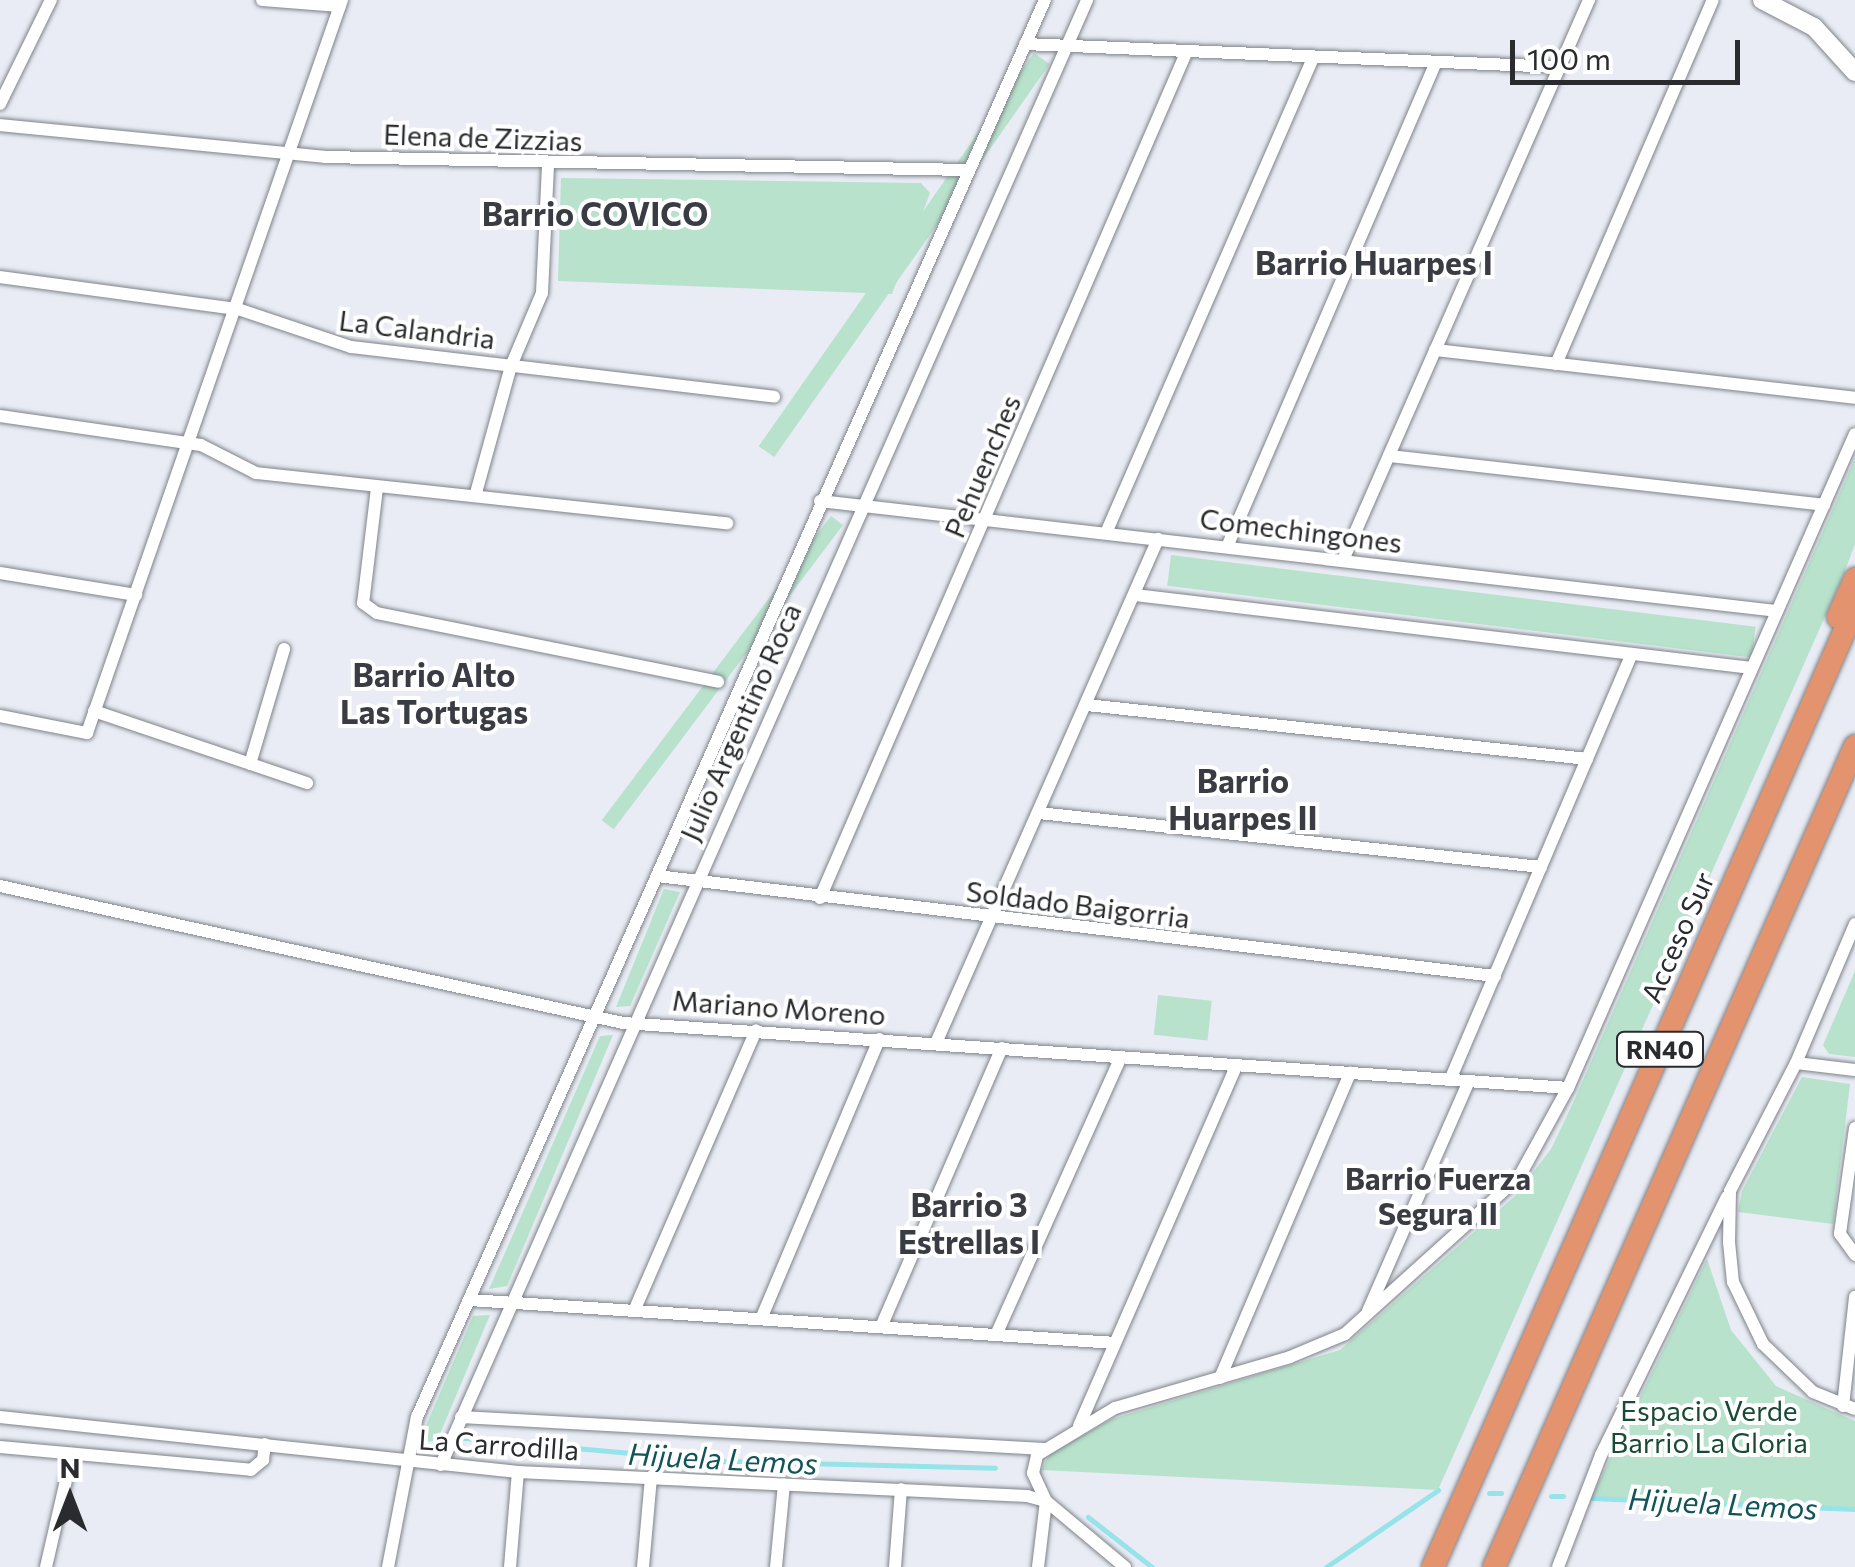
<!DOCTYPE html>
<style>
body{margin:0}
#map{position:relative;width:1855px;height:1567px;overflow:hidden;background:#e9ecf4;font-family:Commissioner,sans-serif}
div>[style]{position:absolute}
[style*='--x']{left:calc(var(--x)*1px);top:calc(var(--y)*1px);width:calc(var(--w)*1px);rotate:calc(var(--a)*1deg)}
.green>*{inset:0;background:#b8e2cc;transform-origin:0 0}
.stream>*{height:5px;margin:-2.5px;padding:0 2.5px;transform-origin:2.5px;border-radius:2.5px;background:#96e3e9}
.roads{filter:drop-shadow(0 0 2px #7f8289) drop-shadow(0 0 2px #7f8289)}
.street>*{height:12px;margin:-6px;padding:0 6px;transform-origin:6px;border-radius:6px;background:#fff}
.secondary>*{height:18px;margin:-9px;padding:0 9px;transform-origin:9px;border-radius:9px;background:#fff}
.highway>*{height:22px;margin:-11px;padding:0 11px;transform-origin:11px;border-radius:11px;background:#e4936f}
span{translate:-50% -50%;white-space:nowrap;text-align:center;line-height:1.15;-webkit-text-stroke:8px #fff;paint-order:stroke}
.shield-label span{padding:2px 8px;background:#fff;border:2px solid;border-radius:8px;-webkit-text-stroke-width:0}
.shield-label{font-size:25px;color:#2a2b2e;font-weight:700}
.street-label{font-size:28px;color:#2a2b2e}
.park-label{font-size:28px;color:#194a36}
.neighbourhood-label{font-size:30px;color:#3a3c43;font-weight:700}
.water-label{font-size:30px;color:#125459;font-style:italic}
.quarter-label{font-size:32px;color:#3a3c43;font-weight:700}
.north{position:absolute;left:20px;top:1447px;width:100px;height:100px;-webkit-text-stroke:8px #fff;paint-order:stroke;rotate:0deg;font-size:28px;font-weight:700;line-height:40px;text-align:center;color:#2a2b2e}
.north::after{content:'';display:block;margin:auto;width:35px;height:45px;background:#2a2b2e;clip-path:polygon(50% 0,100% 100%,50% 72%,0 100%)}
.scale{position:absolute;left:1510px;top:40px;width:230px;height:45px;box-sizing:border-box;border:5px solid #2a2b2e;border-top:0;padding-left:12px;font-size:30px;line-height:35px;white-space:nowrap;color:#2a2b2e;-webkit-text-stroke:8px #fff;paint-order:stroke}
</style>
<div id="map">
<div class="green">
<div style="left:1034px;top:53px;width:19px;height:480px;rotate:35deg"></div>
<div style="clip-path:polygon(561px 178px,921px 183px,930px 193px,892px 294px,558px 281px)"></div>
<div style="clip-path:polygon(1855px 458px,1855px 544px,1843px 576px,1438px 1490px,1042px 1470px,1049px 1454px,1112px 1419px,1340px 1350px,1515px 1196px,1551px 1149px,1573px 1103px)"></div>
<div style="left:831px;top:516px;width:15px;height:381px;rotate:37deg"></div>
<div style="left:1171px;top:555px;width:589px;height:31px;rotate:7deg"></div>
<div style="clip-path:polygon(664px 889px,680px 892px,630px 1006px,616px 1007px)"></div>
<div style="clip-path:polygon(1855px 971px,1855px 1057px,1829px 1054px,1823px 1045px)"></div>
<div style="left:1158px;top:995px;width:54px;height:40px;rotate:6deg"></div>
<div style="clip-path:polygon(613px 1035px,507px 1286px,489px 1289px,600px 1036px)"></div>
<div style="clip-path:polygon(1802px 1077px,1850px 1084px,1833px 1224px,1738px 1212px,1742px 1191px)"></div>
<div style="clip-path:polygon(1707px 1259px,1731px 1330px,1776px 1386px,1855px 1421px,1855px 1509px,1591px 1498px)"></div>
<div style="clip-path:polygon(490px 1315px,437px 1441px,419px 1442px,473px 1316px)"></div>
</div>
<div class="stream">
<div style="--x:455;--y:1437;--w:264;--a:5.2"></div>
<div style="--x:718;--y:1461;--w:277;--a:1.4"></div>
<div style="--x:1489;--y:1493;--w:12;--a:0"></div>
<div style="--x:1551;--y:1496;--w:12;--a:0"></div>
<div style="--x:1591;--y:1498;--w:264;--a:2.4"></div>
<div style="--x:1088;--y:1517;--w:81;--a:38"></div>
<div style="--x:1326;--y:1567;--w:136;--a:-34.5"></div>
</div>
<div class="roads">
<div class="street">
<div style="--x:262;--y:0;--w:78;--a:4.4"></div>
<div style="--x:1025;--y:44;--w:533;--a:2.47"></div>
<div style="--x:0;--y:104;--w:116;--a:-63.9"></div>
<div style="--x:0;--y:125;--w:327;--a:5.6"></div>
<div style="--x:325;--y:157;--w:641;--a:1.16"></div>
<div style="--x:0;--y:277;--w:240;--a:7.7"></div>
<div style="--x:238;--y:309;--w:119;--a:18.6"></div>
<div style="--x:351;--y:347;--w:426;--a:6.7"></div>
<div style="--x:1435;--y:350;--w:423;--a:6.5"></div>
<div style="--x:1556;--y:364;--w:396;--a:-66.7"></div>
<div style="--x:0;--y:416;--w:203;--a:8.2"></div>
<div style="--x:201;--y:445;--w:62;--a:27"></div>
<div style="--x:256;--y:473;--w:474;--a:6.1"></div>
<div style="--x:1389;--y:456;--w:438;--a:6.4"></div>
<div style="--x:377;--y:488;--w:116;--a:96.9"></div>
<div style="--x:363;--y:603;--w:17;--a:36"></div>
<div style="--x:377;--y:613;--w:348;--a:11.4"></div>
<div style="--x:476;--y:493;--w:132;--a:-74.6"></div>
<div style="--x:511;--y:366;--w:79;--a:-67"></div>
<div style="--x:542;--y:293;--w:129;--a:-87.3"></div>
<div style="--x:820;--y:501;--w:962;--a:6.56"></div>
<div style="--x:1106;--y:533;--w:518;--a:-66.45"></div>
<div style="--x:1227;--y:547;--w:528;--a:-66.69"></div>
<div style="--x:1343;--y:560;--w:612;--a:-66.28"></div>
<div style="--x:0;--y:573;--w:138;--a:9.2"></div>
<div style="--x:1135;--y:595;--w:621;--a:6.75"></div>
<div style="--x:1087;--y:705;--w:503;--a:6.16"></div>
<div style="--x:94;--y:711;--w:225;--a:18.7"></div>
<div style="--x:0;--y:716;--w:89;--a:11.1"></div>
<div style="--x:87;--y:733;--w:776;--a:-70.82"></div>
<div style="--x:250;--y:764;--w:120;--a:-73.5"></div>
<div style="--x:1039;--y:813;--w:505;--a:6.14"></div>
<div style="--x:657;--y:876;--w:844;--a:6.81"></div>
<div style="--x:0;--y:886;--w:638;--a:12.4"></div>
<div style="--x:623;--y:1023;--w:947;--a:3.93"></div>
<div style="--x:820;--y:898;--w:921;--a:-66.58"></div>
<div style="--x:1855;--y:924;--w:151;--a:113"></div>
<div style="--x:1796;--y:1063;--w:144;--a:117.3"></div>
<div style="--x:1730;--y:1191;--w:51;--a:91.1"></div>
<div style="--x:1729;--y:1242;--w:40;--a:84.3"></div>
<div style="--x:1733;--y:1282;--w:69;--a:64.2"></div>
<div style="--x:1763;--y:1344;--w:69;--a:43.8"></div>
<div style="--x:1813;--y:1392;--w:45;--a:22"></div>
<div style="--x:936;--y:1043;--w:551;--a:-66.23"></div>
<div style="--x:1796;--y:1063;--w:59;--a:6.8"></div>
<div style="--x:1450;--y:1080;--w:463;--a:-66.9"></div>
<div style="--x:1855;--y:1128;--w:107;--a:98.1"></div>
<div style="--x:1840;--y:1234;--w:26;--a:54"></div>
<div style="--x:470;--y:1300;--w:646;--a:3.81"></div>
<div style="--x:634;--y:1311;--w:306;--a:-66.5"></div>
<div style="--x:1368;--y:1311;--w:251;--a:-66.3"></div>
<div style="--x:761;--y:1319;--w:304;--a:-67.1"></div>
<div style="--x:881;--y:1327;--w:304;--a:-66.6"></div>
<div style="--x:996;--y:1335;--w:305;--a:-65.8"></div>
<div style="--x:1220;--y:1378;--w:332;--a:-66.9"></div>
<div style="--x:1843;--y:1406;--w:110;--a:-83.7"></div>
<div style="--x:0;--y:1417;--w:521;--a:6.06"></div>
<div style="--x:518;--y:1472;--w:510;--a:2.7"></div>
<div style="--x:1027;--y:1496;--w:20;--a:15"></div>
<div style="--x:1046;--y:1501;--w:103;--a:39.9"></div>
<div style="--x:461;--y:1417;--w:584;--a:3.14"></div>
<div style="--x:1079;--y:1426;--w:394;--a:-66.4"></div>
<div style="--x:0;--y:1447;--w:252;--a:5.2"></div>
<div style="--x:251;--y:1470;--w:16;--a:-40"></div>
<div style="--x:263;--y:1460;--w:16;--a:-83"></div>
<div style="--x:441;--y:1465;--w:1601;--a:-66.2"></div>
<div style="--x:46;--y:1567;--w:116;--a:-77"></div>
<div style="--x:388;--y:1567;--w:153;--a:-79.1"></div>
<div style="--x:417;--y:1417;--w:1550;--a:-66.1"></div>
<div style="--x:510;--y:1567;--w:95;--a:-85.2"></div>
<div style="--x:643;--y:1567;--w:90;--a:-84.9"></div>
<div style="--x:776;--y:1567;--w:83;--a:-84.5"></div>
<div style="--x:895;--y:1567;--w:78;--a:-85.6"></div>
<div style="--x:1038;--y:1567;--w:66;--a:-83.1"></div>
<div style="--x:1046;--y:1501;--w:31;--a:-115"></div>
<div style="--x:1033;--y:1473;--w:18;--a:-77"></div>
<div style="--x:1037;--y:1455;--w:91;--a:-31.1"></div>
<div style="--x:1115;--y:1408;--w:182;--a:-16.2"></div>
<div style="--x:1290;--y:1357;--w:60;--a:-22.7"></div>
<div style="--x:1345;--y:1334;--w:234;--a:-42.1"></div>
<div style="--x:1519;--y:1177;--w:102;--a:-61.2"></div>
<div style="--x:1568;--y:1088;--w:714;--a:-66.31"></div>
<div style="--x:1558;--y:1567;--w:120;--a:-69"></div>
<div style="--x:1601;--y:1455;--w:287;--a:-64"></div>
</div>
<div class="secondary">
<div style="--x:1762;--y:0;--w:59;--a:27.4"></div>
<div style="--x:1814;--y:27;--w:61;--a:47.7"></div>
</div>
<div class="highway">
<div style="--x:1838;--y:617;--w:42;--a:-65.9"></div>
<div style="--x:1433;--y:1567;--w:1049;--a:-66.27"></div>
<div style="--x:1494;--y:1567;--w:897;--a:-66.26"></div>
</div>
</div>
<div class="shield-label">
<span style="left:1660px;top:1049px">RN40</span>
</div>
<div class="street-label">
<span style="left:483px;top:137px;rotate:2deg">Elena de Zizzias</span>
<span style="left:417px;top:329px;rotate:7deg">La Calandria</span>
<span style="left:982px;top:466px;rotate:-67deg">Pehuenches</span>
<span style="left:1301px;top:530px;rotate:7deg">Comechingones</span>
<span style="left:740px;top:722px;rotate:-66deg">Julio Argentino Roca</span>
<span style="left:1078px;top:904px;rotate:7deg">Soldado Baigorria</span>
<span style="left:1677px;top:937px;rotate:-66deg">Acceso Sur</span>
<span style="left:779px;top:1007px;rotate:4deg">Mariano Moreno</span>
<span style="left:499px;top:1444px;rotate:4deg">La Carrodilla</span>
</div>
<div class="park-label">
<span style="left:1709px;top:1426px">Espacio Verde<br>Barrio La Gloria</span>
</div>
<div class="neighbourhood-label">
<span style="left:1438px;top:1195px">Barrio Fuerza<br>Segura II</span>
</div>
<div class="water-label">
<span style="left:723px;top:1458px;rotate:3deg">Hijuela Lemos</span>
<span style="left:1723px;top:1503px;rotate:3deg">Hijuela Lemos</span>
</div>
<div class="quarter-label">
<span style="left:595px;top:213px">Barrio COVICO</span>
<span style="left:1374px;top:262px">Barrio Huarpes I</span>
<span style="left:434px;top:693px">Barrio Alto<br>Las Tortugas</span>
<span style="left:1243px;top:799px">Barrio<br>Huarpes II</span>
<span style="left:969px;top:1223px">Barrio 3<br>Estrellas I</span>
</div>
<div class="north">N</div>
<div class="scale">100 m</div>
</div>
